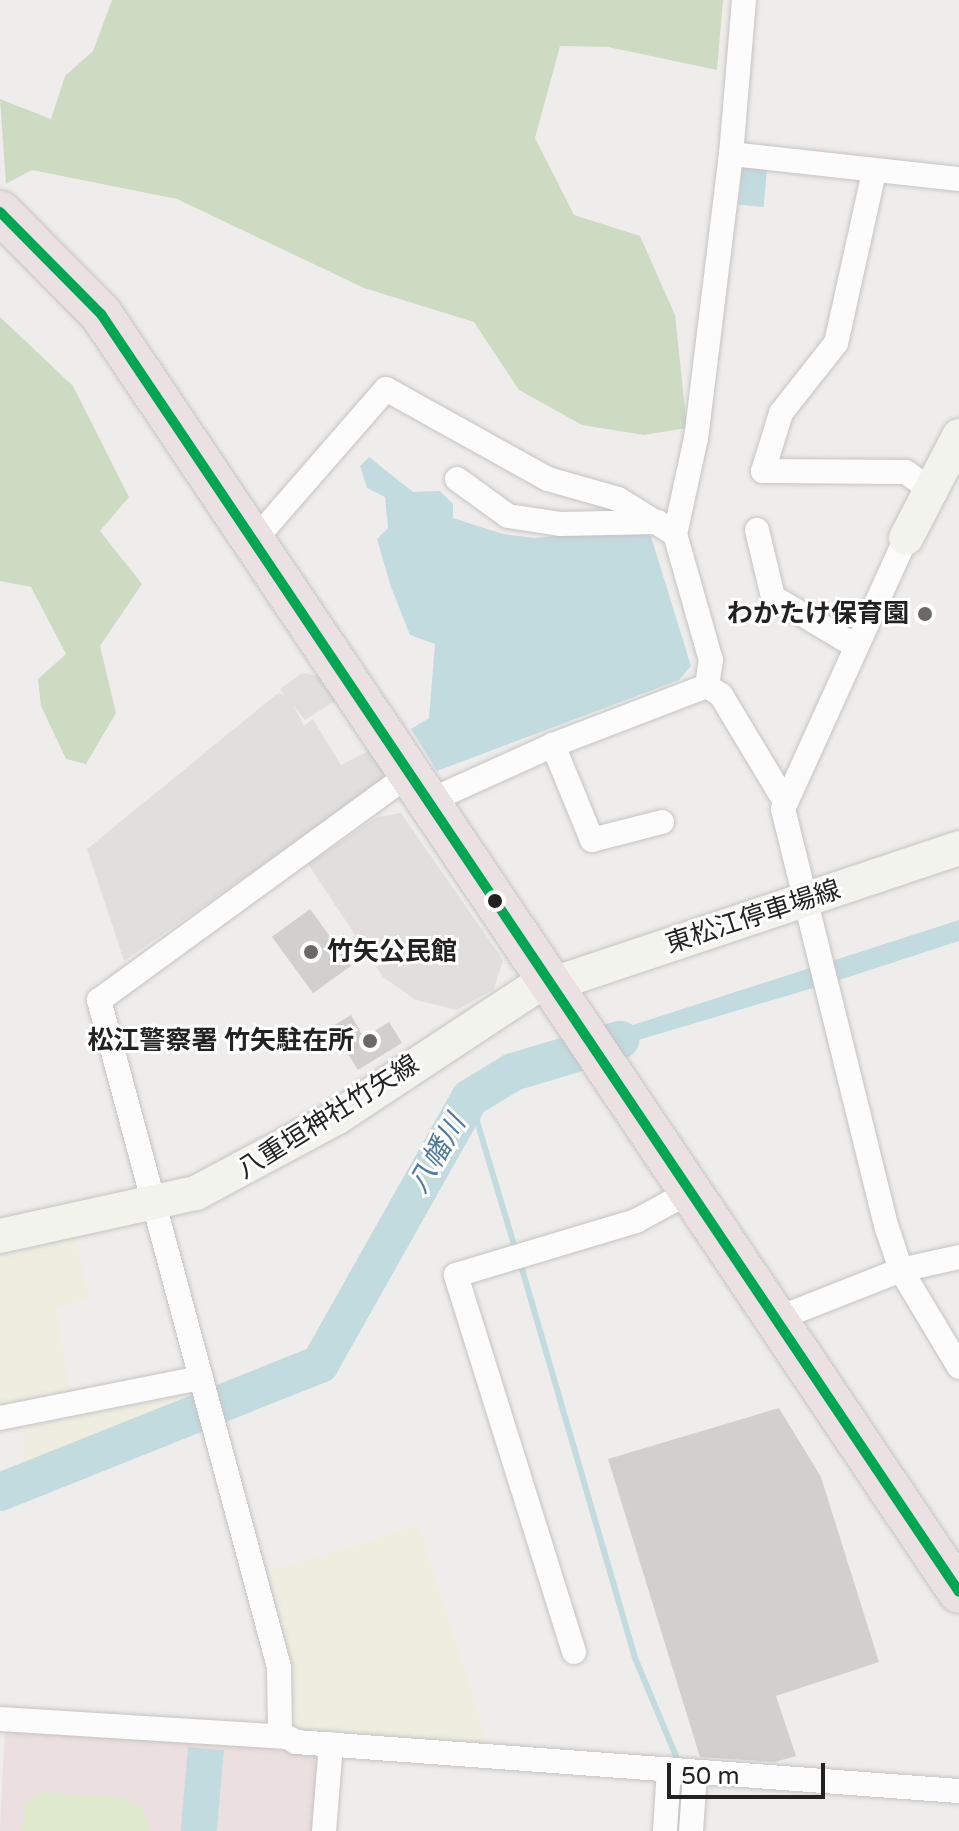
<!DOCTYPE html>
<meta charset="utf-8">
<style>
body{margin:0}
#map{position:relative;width:959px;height:1831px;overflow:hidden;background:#efedeb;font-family:"Varela Round","Noto Sans JP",sans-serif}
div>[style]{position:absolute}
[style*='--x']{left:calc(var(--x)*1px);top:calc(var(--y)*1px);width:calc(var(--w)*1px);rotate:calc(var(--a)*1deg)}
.commercial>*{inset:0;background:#ebdfdf}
.farmland>*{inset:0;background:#eeede0}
.grass>*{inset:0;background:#dee9cd}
.forest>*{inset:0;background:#cddbc3}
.parking>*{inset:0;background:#e0dfde}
.water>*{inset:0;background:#c2dbdf;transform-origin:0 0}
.stream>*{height:6px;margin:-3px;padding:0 3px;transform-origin:3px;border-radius:3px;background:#c2dbdf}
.river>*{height:38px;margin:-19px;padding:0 19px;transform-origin:19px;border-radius:19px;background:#c2dbdf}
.building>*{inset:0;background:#d2d0ce;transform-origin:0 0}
.roads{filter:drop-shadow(0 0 2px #c5c4c3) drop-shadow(0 0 2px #c5c4c3)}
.street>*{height:24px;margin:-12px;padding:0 12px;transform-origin:12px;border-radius:12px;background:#fdfcfc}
.secondary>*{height:34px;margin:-17px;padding:0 17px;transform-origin:17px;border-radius:17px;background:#f3f3ed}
.highway>*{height:42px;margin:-21px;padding:0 21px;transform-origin:21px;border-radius:21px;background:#ebe1e3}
.bus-1>*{height:10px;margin:-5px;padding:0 5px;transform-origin:5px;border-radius:5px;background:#00a651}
.dots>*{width:22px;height:22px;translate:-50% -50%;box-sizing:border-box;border:4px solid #fff;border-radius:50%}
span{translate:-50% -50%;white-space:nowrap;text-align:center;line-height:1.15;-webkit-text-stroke:6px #fff;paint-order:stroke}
.poi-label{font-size:26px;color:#222;font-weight:700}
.right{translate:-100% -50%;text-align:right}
.left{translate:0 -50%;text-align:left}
.street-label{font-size:26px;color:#222}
.water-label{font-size:28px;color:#4f7a9a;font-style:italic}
.scale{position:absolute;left:667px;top:1763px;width:158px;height:36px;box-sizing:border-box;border:4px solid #222;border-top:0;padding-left:10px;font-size:24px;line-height:28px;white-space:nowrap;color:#222;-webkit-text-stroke:6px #fff;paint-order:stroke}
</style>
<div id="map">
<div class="commercial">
<div style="clip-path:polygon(5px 1725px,319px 1753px,315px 1831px,0 1831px)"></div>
</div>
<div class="farmland">
<div style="clip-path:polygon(75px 1235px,89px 1299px,56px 1309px,71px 1393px,0 1409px,0 1247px)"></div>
<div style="clip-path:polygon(190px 1391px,194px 1407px,22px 1470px,24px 1426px,31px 1421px)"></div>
<div style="clip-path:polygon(419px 1525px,488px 1744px,296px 1735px,287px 1726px,292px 1681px,267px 1572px)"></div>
</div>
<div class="grass">
<div style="clip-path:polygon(40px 1792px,123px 1797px,142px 1809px,150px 1831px,22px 1831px,24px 1805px)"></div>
</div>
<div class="forest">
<div style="clip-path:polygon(112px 0,723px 0,717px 70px,608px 47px,560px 46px,535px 138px,574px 215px,640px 236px,675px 315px,687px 428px,644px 435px,582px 425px,519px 390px,474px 322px,364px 288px,177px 199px,32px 170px,6px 184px,0 99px,51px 119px,65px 76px,93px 51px)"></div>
<div style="clip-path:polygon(0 317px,73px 386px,129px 497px,100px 531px,142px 584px,100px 646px,116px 713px,86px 764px,66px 759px,41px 706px,38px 679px,66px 654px,31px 587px,0 581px)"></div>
</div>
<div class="parking">
<div style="clip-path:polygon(302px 673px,319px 676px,337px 700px,305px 720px,280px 689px)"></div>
<div style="clip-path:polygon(278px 693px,288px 695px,304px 726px,313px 719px,341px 765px,368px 751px,384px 771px,382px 782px,124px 961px,87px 849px)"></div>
<div style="clip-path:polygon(401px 813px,503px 960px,494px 989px,457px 1010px,416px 1000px,383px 977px,308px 864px,377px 817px)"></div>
</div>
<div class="water">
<div style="left:742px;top:167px;width:25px;height:38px;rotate:5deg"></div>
<div style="clip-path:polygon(369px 457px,413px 492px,440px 491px,453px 504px,453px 518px,503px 534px,534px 538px,648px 527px,691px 666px,679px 680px,437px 771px,411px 729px,429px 718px,435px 644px,410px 635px,391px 587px,377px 539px,388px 528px,385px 497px,367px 488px,360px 466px)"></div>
<div style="clip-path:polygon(959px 920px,959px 941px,830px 983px,618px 1046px,608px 1033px)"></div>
<div style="left:188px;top:1747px;width:36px;height:84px;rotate:5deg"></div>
</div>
<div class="stream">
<div style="--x:470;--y:1098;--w:160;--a:73.3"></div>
<div style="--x:520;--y:1262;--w:412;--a:73.8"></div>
<div style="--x:635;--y:1658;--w:114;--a:67.3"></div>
</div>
<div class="river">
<div style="--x:0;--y:1492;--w:345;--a:-21.8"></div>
<div style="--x:320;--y:1364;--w:305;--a:-60.6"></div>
<div style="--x:470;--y:1098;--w:50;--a:-31.2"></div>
<div style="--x:513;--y:1072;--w:112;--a:-16.7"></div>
</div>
<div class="building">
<div style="left:310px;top:909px;width:70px;height:47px;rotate:54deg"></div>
<div style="clip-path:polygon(351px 1015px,364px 1038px,389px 1022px,402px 1043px,358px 1070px,331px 1027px)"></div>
<div style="clip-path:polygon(779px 1408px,821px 1477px,879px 1662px,776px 1696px,796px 1756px,775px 1762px,700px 1757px,608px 1459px)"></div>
</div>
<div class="roads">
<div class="street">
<div style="--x:744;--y:0;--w:155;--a:94.8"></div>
<div style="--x:731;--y:154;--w:229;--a:6.3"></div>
<div style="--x:731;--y:154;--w:286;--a:97"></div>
<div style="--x:696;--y:438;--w:98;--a:102.3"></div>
<div style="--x:675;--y:534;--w:131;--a:74.1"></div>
<div style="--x:711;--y:660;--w:26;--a:99"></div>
<div style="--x:707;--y:686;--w:17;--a:33"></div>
<div style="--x:721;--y:695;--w:120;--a:59"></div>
<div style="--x:874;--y:172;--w:175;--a:102.5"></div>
<div style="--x:836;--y:343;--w:89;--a:128.2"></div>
<div style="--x:781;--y:413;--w:61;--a:107.2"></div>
<div style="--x:763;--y:471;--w:143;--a:0.4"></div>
<div style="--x:906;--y:472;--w:36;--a:36"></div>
<div style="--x:457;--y:479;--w:63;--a:36"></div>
<div style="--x:508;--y:516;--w:54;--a:8.6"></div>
<div style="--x:561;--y:524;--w:97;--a:-1.2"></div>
<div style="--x:757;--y:530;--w:69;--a:76.6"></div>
<div style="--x:773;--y:597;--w:94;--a:30.7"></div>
<div style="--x:906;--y:538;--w:298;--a:114.4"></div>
<div style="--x:783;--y:809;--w:432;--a:76.1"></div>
<div style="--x:887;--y:1228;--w:44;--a:71.6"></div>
<div style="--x:901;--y:1270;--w:113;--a:59.1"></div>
<div style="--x:252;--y:543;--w:204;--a:-49"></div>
<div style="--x:386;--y:389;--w:185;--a:29.1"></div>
<div style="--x:548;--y:479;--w:73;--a:15.9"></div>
<div style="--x:618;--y:499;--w:67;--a:31.6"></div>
<div style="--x:408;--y:775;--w:382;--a:143.9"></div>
<div style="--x:99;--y:1000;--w:691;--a:74.9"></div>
<div style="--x:279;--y:1667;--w:66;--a:89.1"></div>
<div style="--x:280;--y:1733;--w:18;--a:29"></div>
<div style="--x:296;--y:1742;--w:665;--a:4.23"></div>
<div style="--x:427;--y:802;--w:138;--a:-24.3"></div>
<div style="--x:662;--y:822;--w:72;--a:165.6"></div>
<div style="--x:592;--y:840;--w:103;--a:-112.3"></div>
<div style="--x:553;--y:745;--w:165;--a:-21"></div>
<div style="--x:779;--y:1318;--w:131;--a:-21.5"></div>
<div style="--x:901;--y:1270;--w:59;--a:-12.6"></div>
<div style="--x:0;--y:1418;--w:205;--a:-11.3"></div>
<div style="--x:574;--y:1652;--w:395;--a:-107.4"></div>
<div style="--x:456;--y:1275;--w:188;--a:-16.7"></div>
<div style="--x:636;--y:1221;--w:63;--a:-28.6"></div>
<div style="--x:0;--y:1719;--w:284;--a:3.6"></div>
<div style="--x:324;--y:1831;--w:87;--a:-85.4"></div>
<div style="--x:665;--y:1831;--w:62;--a:-86.3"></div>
<div style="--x:691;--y:1831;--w:57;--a:-86"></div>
</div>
<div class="secondary">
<div style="--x:906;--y:538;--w:115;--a:-62.5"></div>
<div style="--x:0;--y:1236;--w:201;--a:-12.4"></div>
<div style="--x:196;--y:1193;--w:159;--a:-28.2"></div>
<div style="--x:336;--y:1118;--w:250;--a:-33.4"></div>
<div style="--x:545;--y:980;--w:20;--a:0"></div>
<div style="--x:565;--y:980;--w:416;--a:-18.5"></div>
</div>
<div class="highway">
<div style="--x:0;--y:212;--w:144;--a:45.3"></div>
<div style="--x:101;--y:314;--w:1539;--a:56.12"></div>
</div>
</div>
<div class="bus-1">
<div style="--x:0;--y:212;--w:144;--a:45.3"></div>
<div style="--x:101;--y:314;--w:1539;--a:56.12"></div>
</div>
<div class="dots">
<div style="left:925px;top:614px;background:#6a6968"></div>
<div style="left:495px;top:901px;background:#222"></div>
<div style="left:311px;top:952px;background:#6a6968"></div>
<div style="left:370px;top:1041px;background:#6a6968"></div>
</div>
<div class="poi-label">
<span class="right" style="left:909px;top:614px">わかたけ保育園</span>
<span class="left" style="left:327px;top:952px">竹矢公民館</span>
<span class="right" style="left:354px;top:1041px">松江警察署 竹矢駐在所</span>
</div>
<div class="street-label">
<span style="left:753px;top:917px;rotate:-18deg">東松江停車場線</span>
<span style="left:328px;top:1117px;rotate:-32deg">八重垣神社竹矢線</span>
</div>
<div class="water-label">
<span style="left:437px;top:1154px;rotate:-60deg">八幡川</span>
</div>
<div class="scale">50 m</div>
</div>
